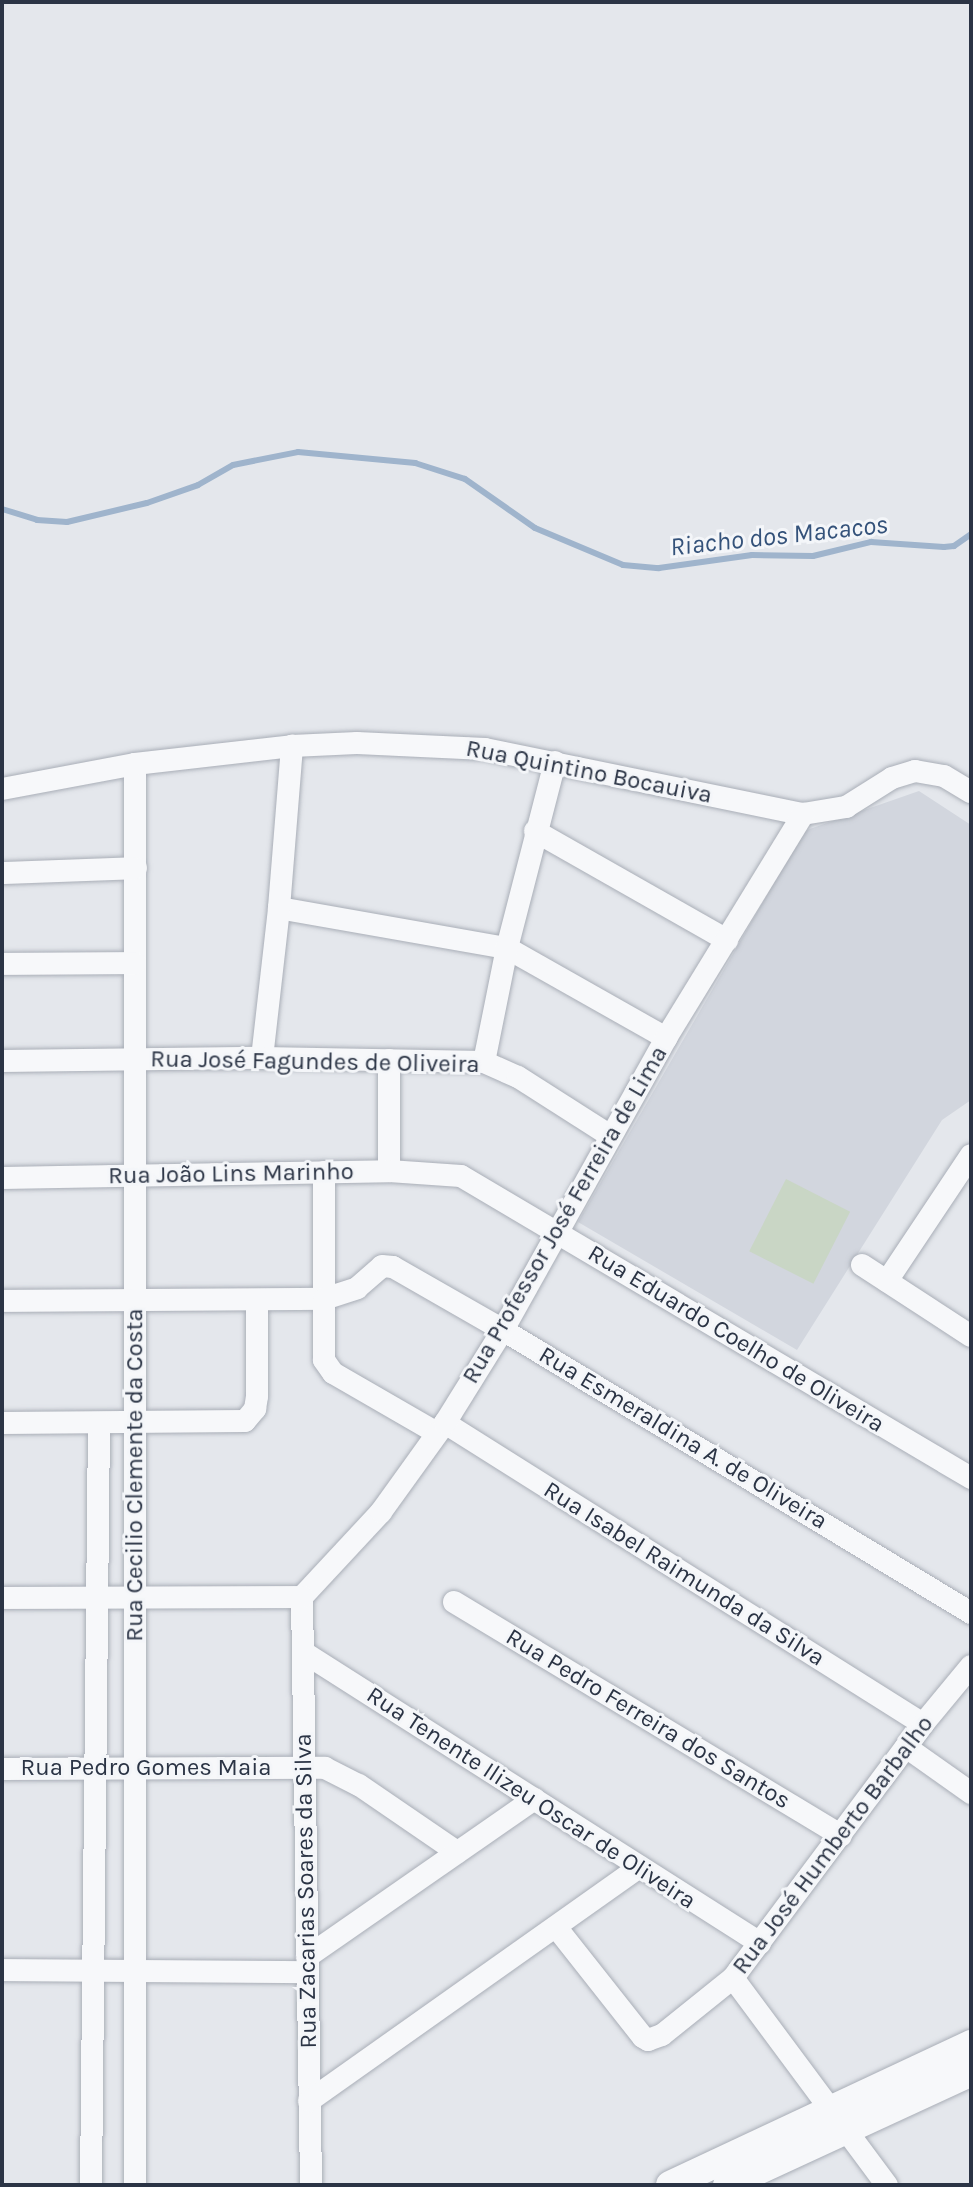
<!DOCTYPE html>
<meta charset="utf-8">
<style>
body{margin:0}
#map{position:relative;width:973px;height:2187px;overflow:hidden;background:#e4e7ec;font-family:Karla,sans-serif}
div>[style]{position:absolute}
[style*='--x']{left:calc(var(--x)*1px);top:calc(var(--y)*1px);width:calc(var(--w)*1px);rotate:calc(var(--a)*1deg)}
.built>*{inset:0;background:#d2d6de}
.green>*{inset:0;background:#c9d6c5;transform-origin:0 0}
.stream>*{height:6px;margin:-3px;padding:0 3px;transform-origin:3px;border-radius:3px;background:#9fb4cc}
.roads{filter:drop-shadow(0 0 2px #a9aeb7) drop-shadow(0 0 2px #a9aeb7)}
.minor>*{height:22px;margin:-11px;padding:0 11px;transform-origin:11px;border-radius:11px;background:#f7f8fa}
.tertiary>*{height:28px;margin:-14px;padding:0 14px;transform-origin:14px;border-radius:14px;background:#f7f8fa}
span{translate:-50% -50%;white-space:nowrap;text-align:center;line-height:1.15;-webkit-text-stroke:6px #f4f6f9;paint-order:stroke}
.street-label{font-size:24px;color:#2b3445}
.water-label{font-size:26px;color:#34527a;font-style:italic}
.frame{position:absolute;inset:0;border:4px solid #2b3445;pointer-events:none}
</style>
<div id="map">
<div class="built">
<div style="clip-path:polygon(919px 791px,971px 825px,971px 1100px,942px 1120px,797px 1350px,578px 1222px,804px 831px)"></div>
</div>
<div class="green">
<div style="left:786px;top:1179px;width:72px;height:81px;rotate:27deg"></div>
</div>
<div class="stream">
<div style="--x:2;--y:509;--w:37;--a:17"></div>
<div style="--x:37;--y:520;--w:30;--a:4"></div>
<div style="--x:67;--y:522;--w:82;--a:-13.4"></div>
<div style="--x:147;--y:503;--w:54;--a:-19.4"></div>
<div style="--x:198;--y:485;--w:40;--a:-29.7"></div>
<div style="--x:233;--y:465;--w:66;--a:-11.3"></div>
<div style="--x:298;--y:452;--w:118;--a:5.4"></div>
<div style="--x:415;--y:463;--w:52;--a:17.7"></div>
<div style="--x:465;--y:479;--w:85;--a:35"></div>
<div style="--x:535;--y:528;--w:95;--a:22.8"></div>
<div style="--x:623;--y:565;--w:36;--a:5"></div>
<div style="--x:659;--y:568;--w:94;--a:-8"></div>
<div style="--x:752;--y:555;--w:61;--a:0.9"></div>
<div style="--x:813;--y:556;--w:60;--a:-13.6"></div>
<div style="--x:871;--y:542;--w:73;--a:3.9"></div>
<div style="--x:944;--y:547;--w:10;--a:-6"></div>
<div style="--x:954;--y:546;--w:21;--a:-35"></div>
</div>
<div class="roads">
<div class="minor">
<div style="--x:135;--y:764;--w:1421;--a:90"></div>
<div style="--x:2;--y:789;--w:135;--a:-10.6"></div>
<div style="--x:135;--y:764;--w:158;--a:-6.5"></div>
<div style="--x:292;--y:746;--w:65;--a:-2.6"></div>
<div style="--x:357;--y:743;--w:128;--a:2.7"></div>
<div style="--x:485;--y:749;--w:325;--a:11.6"></div>
<div style="--x:803;--y:814;--w:44;--a:-9.2"></div>
<div style="--x:846;--y:807;--w:54;--a:-32.2"></div>
<div style="--x:892;--y:778;--w:24;--a:-17"></div>
<div style="--x:915;--y:771;--w:29;--a:10"></div>
<div style="--x:944;--y:776;--w:31;--a:31"></div>
<div style="--x:535;--y:831;--w:221;--a:29.6"></div>
<div style="--x:2;--y:873;--w:134;--a:-2.1"></div>
<div style="--x:279;--y:908;--w:231;--a:10"></div>
<div style="--x:507;--y:948;--w:183;--a:29.5"></div>
<div style="--x:2;--y:964;--w:133;--a:-0.4"></div>
<div style="--x:262;--y:1058;--w:151;--a:-83.5"></div>
<div style="--x:279;--y:908;--w:163;--a:-85.4"></div>
<div style="--x:389;--y:1060;--w:111;--a:90"></div>
<div style="--x:2;--y:1061;--w:260;--a:-0.7"></div>
<div style="--x:262;--y:1058;--w:222;--a:1"></div>
<div style="--x:484;--y:1062;--w:37;--a:24"></div>
<div style="--x:518;--y:1077;--w:108;--a:32.5"></div>
<div style="--x:484;--y:1062;--w:116;--a:-78.6"></div>
<div style="--x:507;--y:948;--w:192;--a:-75.5"></div>
<div style="--x:2;--y:1178;--w:387;--a:-1"></div>
<div style="--x:389;--y:1171;--w:72;--a:4"></div>
<div style="--x:461;--y:1176;--w:593;--a:30.63"></div>
<div style="--x:862;--y:1265;--w:130;--a:33.1"></div>
<div style="--x:887;--y:1281;--w:151;--a:-56.3"></div>
<div style="--x:2;--y:1301;--w:322;--a:-0.4"></div>
<div style="--x:324;--y:1299;--w:127;--a:-90"></div>
<div style="--x:2;--y:1423;--w:243;--a:-0.5"></div>
<div style="--x:245;--y:1421;--w:16;--a:-50"></div>
<div style="--x:255;--y:1409;--w:13;--a:-81"></div>
<div style="--x:257;--y:1396;--w:96;--a:-90"></div>
<div style="--x:445;--y:1423;--w:565;--a:32.2"></div>
<div style="--x:437;--y:1433;--w:120;--a:-150"></div>
<div style="--x:333;--y:1373;--w:16;--a:-125"></div>
<div style="--x:324;--y:1360;--w:61;--a:-90"></div>
<div style="--x:324;--y:1299;--w:35;--a:-18"></div>
<div style="--x:357;--y:1288;--w:33;--a:-41"></div>
<div style="--x:382;--y:1266;--w:11;--a:5"></div>
<div style="--x:393;--y:1267;--w:127;--a:29.8"></div>
<div style="--x:503;--y:1330;--w:547;--a:31.16"></div>
<div style="--x:302;--y:1597;--w:116;--a:-47.1"></div>
<div style="--x:381;--y:1512;--w:110;--a:-54.3"></div>
<div style="--x:445;--y:1423;--w:110;--a:-58.1"></div>
<div style="--x:503;--y:1330;--w:334;--a:-60.8"></div>
<div style="--x:666;--y:1038;--w:263;--a:-58.5"></div>
<div style="--x:302;--y:1597;--w:588;--a:89.12"></div>
<div style="--x:2;--y:1598;--w:300;--a:-0.2"></div>
<div style="--x:454;--y:1602;--w:452;--a:31.1"></div>
<div style="--x:303;--y:1652;--w:542;--a:32.49"></div>
<div style="--x:906;--y:1747;--w:80;--a:35.3"></div>
<div style="--x:2;--y:1769;--w:323;--a:-0.2"></div>
<div style="--x:325;--y:1768;--w:38;--a:27"></div>
<div style="--x:359;--y:1785;--w:119;--a:34.4"></div>
<div style="--x:556;--y:1927;--w:140;--a:51.7"></div>
<div style="--x:643;--y:2037;--w:6;--a:31"></div>
<div style="--x:648;--y:2040;--w:15;--a:-20"></div>
<div style="--x:662;--y:2035;--w:91;--a:-38.8"></div>
<div style="--x:733;--y:1978;--w:317;--a:-53.2"></div>
<div style="--x:923;--y:1724;--w:75;--a:-50.4"></div>
<div style="--x:307;--y:1957;--w:277;--a:-34.8"></div>
<div style="--x:2;--y:1970;--w:305;--a:0.4"></div>
<div style="--x:733;--y:1978;--w:258;--a:53.4"></div>
<div style="--x:309;--y:2101;--w:405;--a:-35.3"></div>
<div style="--x:91;--y:2185;--w:762;--a:-89.4"></div>
</div>
<div class="tertiary">
<div style="--x:670;--y:2185;--w:332;--a:-25.1"></div>
<div style="--x:727;--y:2185;--w:269;--a:-24.8"></div>
</div>
</div>
<div class="street-label">
<span style="left:589px;top:772px;rotate:11deg">Rua Quintino Bocauiva</span>
<span style="left:315px;top:1062px;rotate:1deg">Rua José Fagundes de Oliveira</span>
<span style="left:231px;top:1174px;rotate:-1deg">Rua João Lins Marinho</span>
<span style="left:565px;top:1215px;rotate:-60deg">Rua Professor José Ferreira de Lima</span>
<span style="left:736px;top:1339px;rotate:31deg">Rua Eduardo Coelho de Oliveira</span>
<span style="left:683px;top:1438px;rotate:31deg">Rua Esmeraldina A. de Oliveira</span>
<span style="left:135px;top:1475px;rotate:-90deg">Rua Cecilio Clemente da Costa</span>
<span style="left:684px;top:1574px;rotate:32deg">Rua Isabel Raimunda da Silva</span>
<span style="left:648px;top:1719px;rotate:31deg">Rua Pedro Ferreira dos Santos</span>
<span style="left:146px;top:1768px">Rua Pedro Gomes Maia</span>
<span style="left:531px;top:1798px;rotate:33deg">Rua Tenente Ilizeu Oscar de Oliveira</span>
<span style="left:833px;top:1845px;rotate:-53deg">Rua José Humberto Barbalho</span>
<span style="left:306px;top:1891px;rotate:-91deg">Rua Zacarias Soares da Silva</span>
</div>
<div class="water-label">
<span style="left:779px;top:536px;rotate:-6deg">Riacho dos Macacos</span>
</div>
<div class="frame"></div>
</div>
